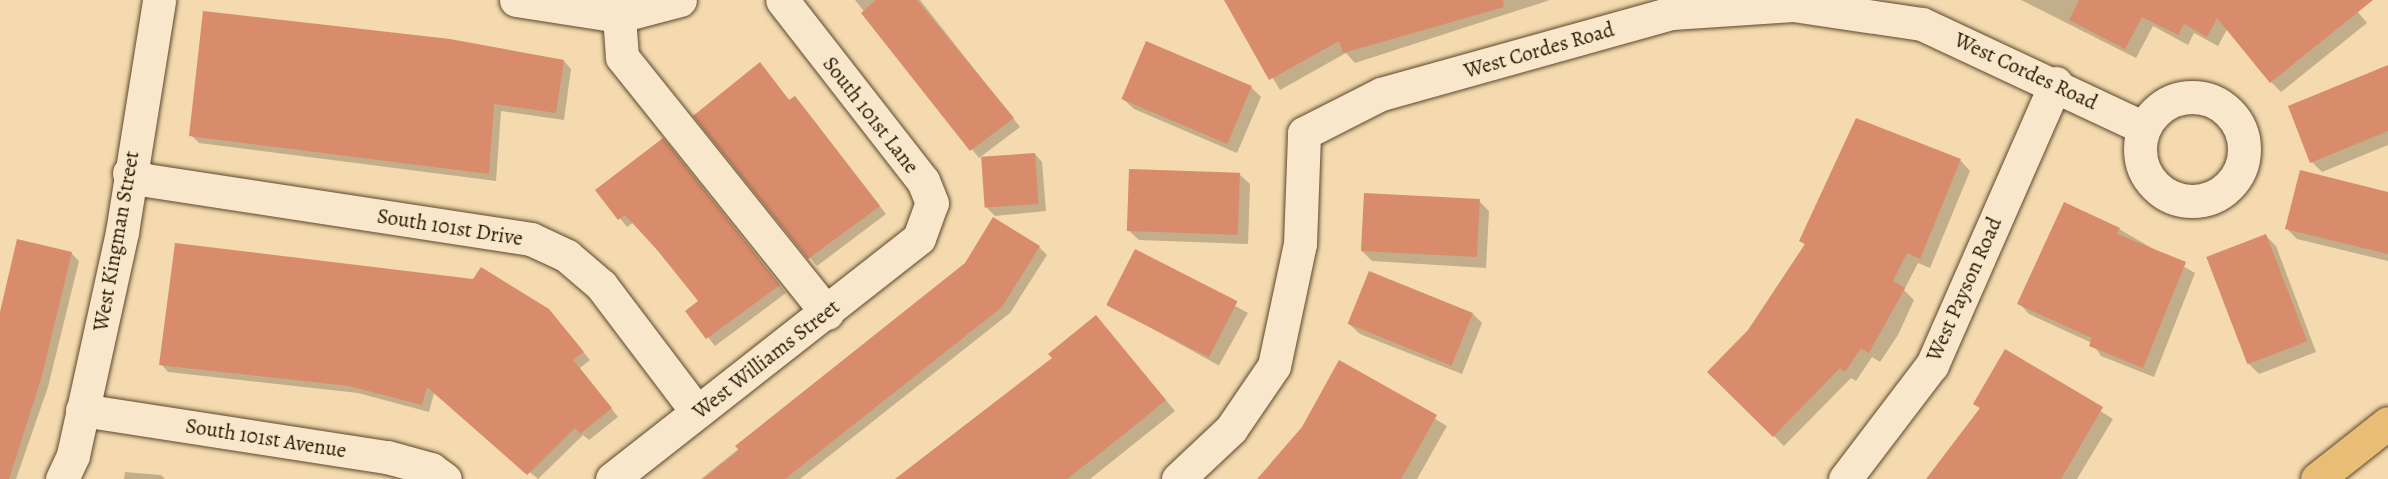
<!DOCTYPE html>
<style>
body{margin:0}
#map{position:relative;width:2388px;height:479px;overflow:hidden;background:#f4daae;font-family:Alegreya,serif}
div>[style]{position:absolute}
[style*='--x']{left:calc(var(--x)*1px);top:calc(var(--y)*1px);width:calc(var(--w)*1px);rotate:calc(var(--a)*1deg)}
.shadow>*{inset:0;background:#0003;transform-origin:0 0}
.building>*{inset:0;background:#d88c6b;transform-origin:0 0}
.roads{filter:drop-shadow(0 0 2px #5c472c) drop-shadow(0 0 2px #5c472c)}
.minor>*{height:33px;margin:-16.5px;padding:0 16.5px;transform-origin:16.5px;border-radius:16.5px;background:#f8e7ca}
.minor>.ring{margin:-16.5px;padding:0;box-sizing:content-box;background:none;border:33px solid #f8e7ca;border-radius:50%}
.major>*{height:33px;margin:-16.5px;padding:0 16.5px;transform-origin:16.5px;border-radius:16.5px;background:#eabd77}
span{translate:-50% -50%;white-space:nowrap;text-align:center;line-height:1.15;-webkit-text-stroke:6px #f8e7ca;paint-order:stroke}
.street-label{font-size:21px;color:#2a1600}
</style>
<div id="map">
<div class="shadow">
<div style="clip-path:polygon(855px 0,920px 0,1020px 127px,979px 158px)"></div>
<div style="clip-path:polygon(1226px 0,1550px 0,1355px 63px,1346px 53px,1280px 90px)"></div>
<div style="clip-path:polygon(2021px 0,2243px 0,2218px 46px,2194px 33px,2188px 45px,2153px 26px,2136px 58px)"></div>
<div style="clip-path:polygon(2276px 0,2348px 0,2367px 23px,2281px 92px,2271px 82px)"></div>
<div style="clip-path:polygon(564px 61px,571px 69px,564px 120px,501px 111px,496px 181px,199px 143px,191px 135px)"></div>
<div style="clip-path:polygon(760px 64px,790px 101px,802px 105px,886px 214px,817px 266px,695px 116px)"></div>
<div style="clip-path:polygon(2388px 66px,2388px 145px,2322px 172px,2312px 162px)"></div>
<div style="clip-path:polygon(1251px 87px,1261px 97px,1237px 153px,1134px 109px,1123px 99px)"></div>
<div style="clip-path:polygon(671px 148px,786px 293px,715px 346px,687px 311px,700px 302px,634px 222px,627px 227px,597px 190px)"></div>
<div style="clip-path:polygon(1035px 154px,1042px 162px,1046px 211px,995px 216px,987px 208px)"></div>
<div style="clip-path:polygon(1960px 160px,1970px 171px,1930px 268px,1918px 263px,1904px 290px,1914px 300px,1898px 335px,1880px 362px,1872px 357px,1856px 381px,1851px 378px,1784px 446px,1709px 372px,1749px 330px,1806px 246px,1801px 241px)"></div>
<div style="clip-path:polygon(1239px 174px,1250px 184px,1248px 244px,1139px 240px,1128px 230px)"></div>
<div style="clip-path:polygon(2388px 193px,2388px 261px,2297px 239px,2287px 229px)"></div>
<div style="clip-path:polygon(1479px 201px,1489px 211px,1486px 268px,1372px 261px,1362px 251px)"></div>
<div style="clip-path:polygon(2119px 229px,2195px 273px,2154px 377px,2101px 356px,2092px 343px,2029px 314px,2019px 303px)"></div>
<div style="clip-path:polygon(2266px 236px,2276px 246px,2316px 352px,2259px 374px,2249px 364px)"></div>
<div style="clip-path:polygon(1039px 247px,1047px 255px,1010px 313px,800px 479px,701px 479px,931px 295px)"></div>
<div style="left:1136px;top:251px;width:128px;height:60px;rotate:29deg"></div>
<div style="clip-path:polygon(71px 253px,79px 261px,48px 387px,16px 479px,0 479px,0 312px)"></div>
<div style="clip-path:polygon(1472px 313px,1482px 323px,1462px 374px,1360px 334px,1349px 324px)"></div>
<div style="clip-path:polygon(1096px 317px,1175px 411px,1090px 479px,899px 479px,1054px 358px)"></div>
<div style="clip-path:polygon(556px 319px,590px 360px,580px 368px,618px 417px,589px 440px,583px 435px,538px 479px,434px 393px,429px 412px,358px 393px,168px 372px,161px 364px)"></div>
<div style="clip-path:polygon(2006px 351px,2113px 419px,2077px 479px,1927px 479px,1981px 409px,1975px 403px)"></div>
<div style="clip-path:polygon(1340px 362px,1447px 426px,1417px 479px,1259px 479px,1303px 428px)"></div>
<div style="clip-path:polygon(125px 472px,161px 475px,165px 479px,124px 479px)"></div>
</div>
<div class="building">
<div style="clip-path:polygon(876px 0,917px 0,1014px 118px,970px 151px,861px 13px)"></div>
<div style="clip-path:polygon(1224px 0,1503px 0,1504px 7px,1343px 53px,1339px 41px,1269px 80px)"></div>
<div style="clip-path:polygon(2079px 0,2373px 0,2270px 83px,2217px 18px,2207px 37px,2184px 24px,2178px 35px,2142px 17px,2125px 49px,2069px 20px)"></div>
<div style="clip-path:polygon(203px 11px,450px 39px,564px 60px,556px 113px,494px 104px,489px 174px,189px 136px)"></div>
<div style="left:1146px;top:41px;width:115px;height:63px;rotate:23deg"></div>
<div style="clip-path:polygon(760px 62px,789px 100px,795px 96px,880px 206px,808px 259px,693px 116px)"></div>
<div style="clip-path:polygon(2388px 65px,2388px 131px,2310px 163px,2288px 106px)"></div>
<div style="clip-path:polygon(1856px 118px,1961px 159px,1920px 259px,1907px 253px,1893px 281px,1905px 288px,1869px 353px,1861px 348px,1845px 372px,1840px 368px,1773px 437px,1707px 372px,1748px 330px,1805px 244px,1799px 241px)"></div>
<div style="clip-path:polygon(663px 138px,780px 285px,706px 339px,685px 311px,698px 301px,659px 252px,625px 215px,618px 220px,595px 190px)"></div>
<div style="left:1035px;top:153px;width:51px;height:54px;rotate:86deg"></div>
<div style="left:1129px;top:169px;width:111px;height:62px;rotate:2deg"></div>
<div style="clip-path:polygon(2300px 170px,2388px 192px,2388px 254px,2285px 229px)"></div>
<div style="left:1364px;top:193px;width:116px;height:58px;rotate:3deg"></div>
<div style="clip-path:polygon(2064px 202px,2120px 228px,2117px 234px,2186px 262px,2143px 368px,2089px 346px,2092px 338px,2017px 304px)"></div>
<div style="clip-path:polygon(993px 217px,1040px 246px,1002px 307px,785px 479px,703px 479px,739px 450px,735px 446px,965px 263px)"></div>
<div style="left:2266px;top:234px;width:115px;height:64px;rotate:69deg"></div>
<div style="clip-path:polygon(17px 239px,72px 252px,41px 379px,9px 479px,0 479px,0 312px)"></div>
<div style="clip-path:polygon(175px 243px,473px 279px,481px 267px,549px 309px,584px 352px,573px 360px,612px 408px,580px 434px,575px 428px,527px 475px,427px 387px,422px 405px,349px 386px,159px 365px)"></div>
<div style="left:1135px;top:249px;width:115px;height:63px;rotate:27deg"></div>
<div style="left:1369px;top:271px;width:112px;height:57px;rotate:22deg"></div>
<div style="clip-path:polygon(1096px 315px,1166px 400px,1118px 439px,1067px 479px,895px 479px,1052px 358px,1048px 354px)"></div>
<div style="clip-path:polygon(2005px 349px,2103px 407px,2061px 479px,1926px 479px,1980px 408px,1973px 404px)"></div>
<div style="clip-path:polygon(1339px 360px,1437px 415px,1401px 479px,1257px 479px,1302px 427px)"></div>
</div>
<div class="roads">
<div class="minor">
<div style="--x:516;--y:0;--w:104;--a:8.8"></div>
<div style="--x:619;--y:16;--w:63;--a:-14.7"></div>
<div style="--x:619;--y:16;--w:41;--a:85.8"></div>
<div style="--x:622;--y:57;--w:328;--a:51.3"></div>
<div class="ring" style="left:2140px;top:97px;width:71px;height:71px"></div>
<div style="--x:129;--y:173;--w:18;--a:22"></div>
<div style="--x:146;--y:180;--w:389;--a:8.7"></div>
<div style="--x:531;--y:239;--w:40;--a:25"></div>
<div style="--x:567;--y:256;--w:45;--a:40.5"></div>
<div style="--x:601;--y:285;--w:159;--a:52.9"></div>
<div style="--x:82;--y:410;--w:309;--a:8.8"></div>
<div style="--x:387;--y:457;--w:46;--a:15.3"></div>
<div style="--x:431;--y:469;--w:17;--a:36"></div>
<div style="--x:62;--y:479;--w:26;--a:-65"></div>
<div style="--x:73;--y:455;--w:228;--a:-77.6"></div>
<div style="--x:122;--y:232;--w:235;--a:-80.9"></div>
<div style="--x:612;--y:479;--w:390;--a:-38.1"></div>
<div style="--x:919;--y:238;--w:37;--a:-70"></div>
<div style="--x:932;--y:203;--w:24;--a:-112"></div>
<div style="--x:923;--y:181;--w:229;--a:-127.9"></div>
<div style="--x:1178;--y:479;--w:73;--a:-43.3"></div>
<div style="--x:1231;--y:429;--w:76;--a:-55.7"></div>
<div style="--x:1274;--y:366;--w:125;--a:-78"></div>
<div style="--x:1300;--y:244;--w:111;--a:-87.9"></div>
<div style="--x:1304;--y:133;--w:86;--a:-26.9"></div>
<div style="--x:1381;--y:94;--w:302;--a:-15.6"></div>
<div style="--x:1672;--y:13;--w:121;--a:-3.8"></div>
<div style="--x:1793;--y:5;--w:130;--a:8.4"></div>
<div style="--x:1922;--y:24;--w:245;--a:25.1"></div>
<div style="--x:1845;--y:479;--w:143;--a:-52.7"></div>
<div style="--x:1932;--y:365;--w:308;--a:-66.3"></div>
</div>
<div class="major">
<div style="--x:2317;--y:479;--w:90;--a:-38.3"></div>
</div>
</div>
<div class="street-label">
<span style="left:1539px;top:50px;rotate:-16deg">West Cordes Road</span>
<span style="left:2026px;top:71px;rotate:25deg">West Cordes Road</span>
<span style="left:871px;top:115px;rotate:52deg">South 101st Lane</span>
<span style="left:450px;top:227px;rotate:9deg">South 101st Drive</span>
<span style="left:116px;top:241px;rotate:-80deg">West Kingman Street</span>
<span style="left:1964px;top:289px;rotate:-66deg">West Payson Road</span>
<span style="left:766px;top:359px;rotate:-38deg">West Williams Street</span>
<span style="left:266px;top:438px;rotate:9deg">South 101st Avenue</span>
</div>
</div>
